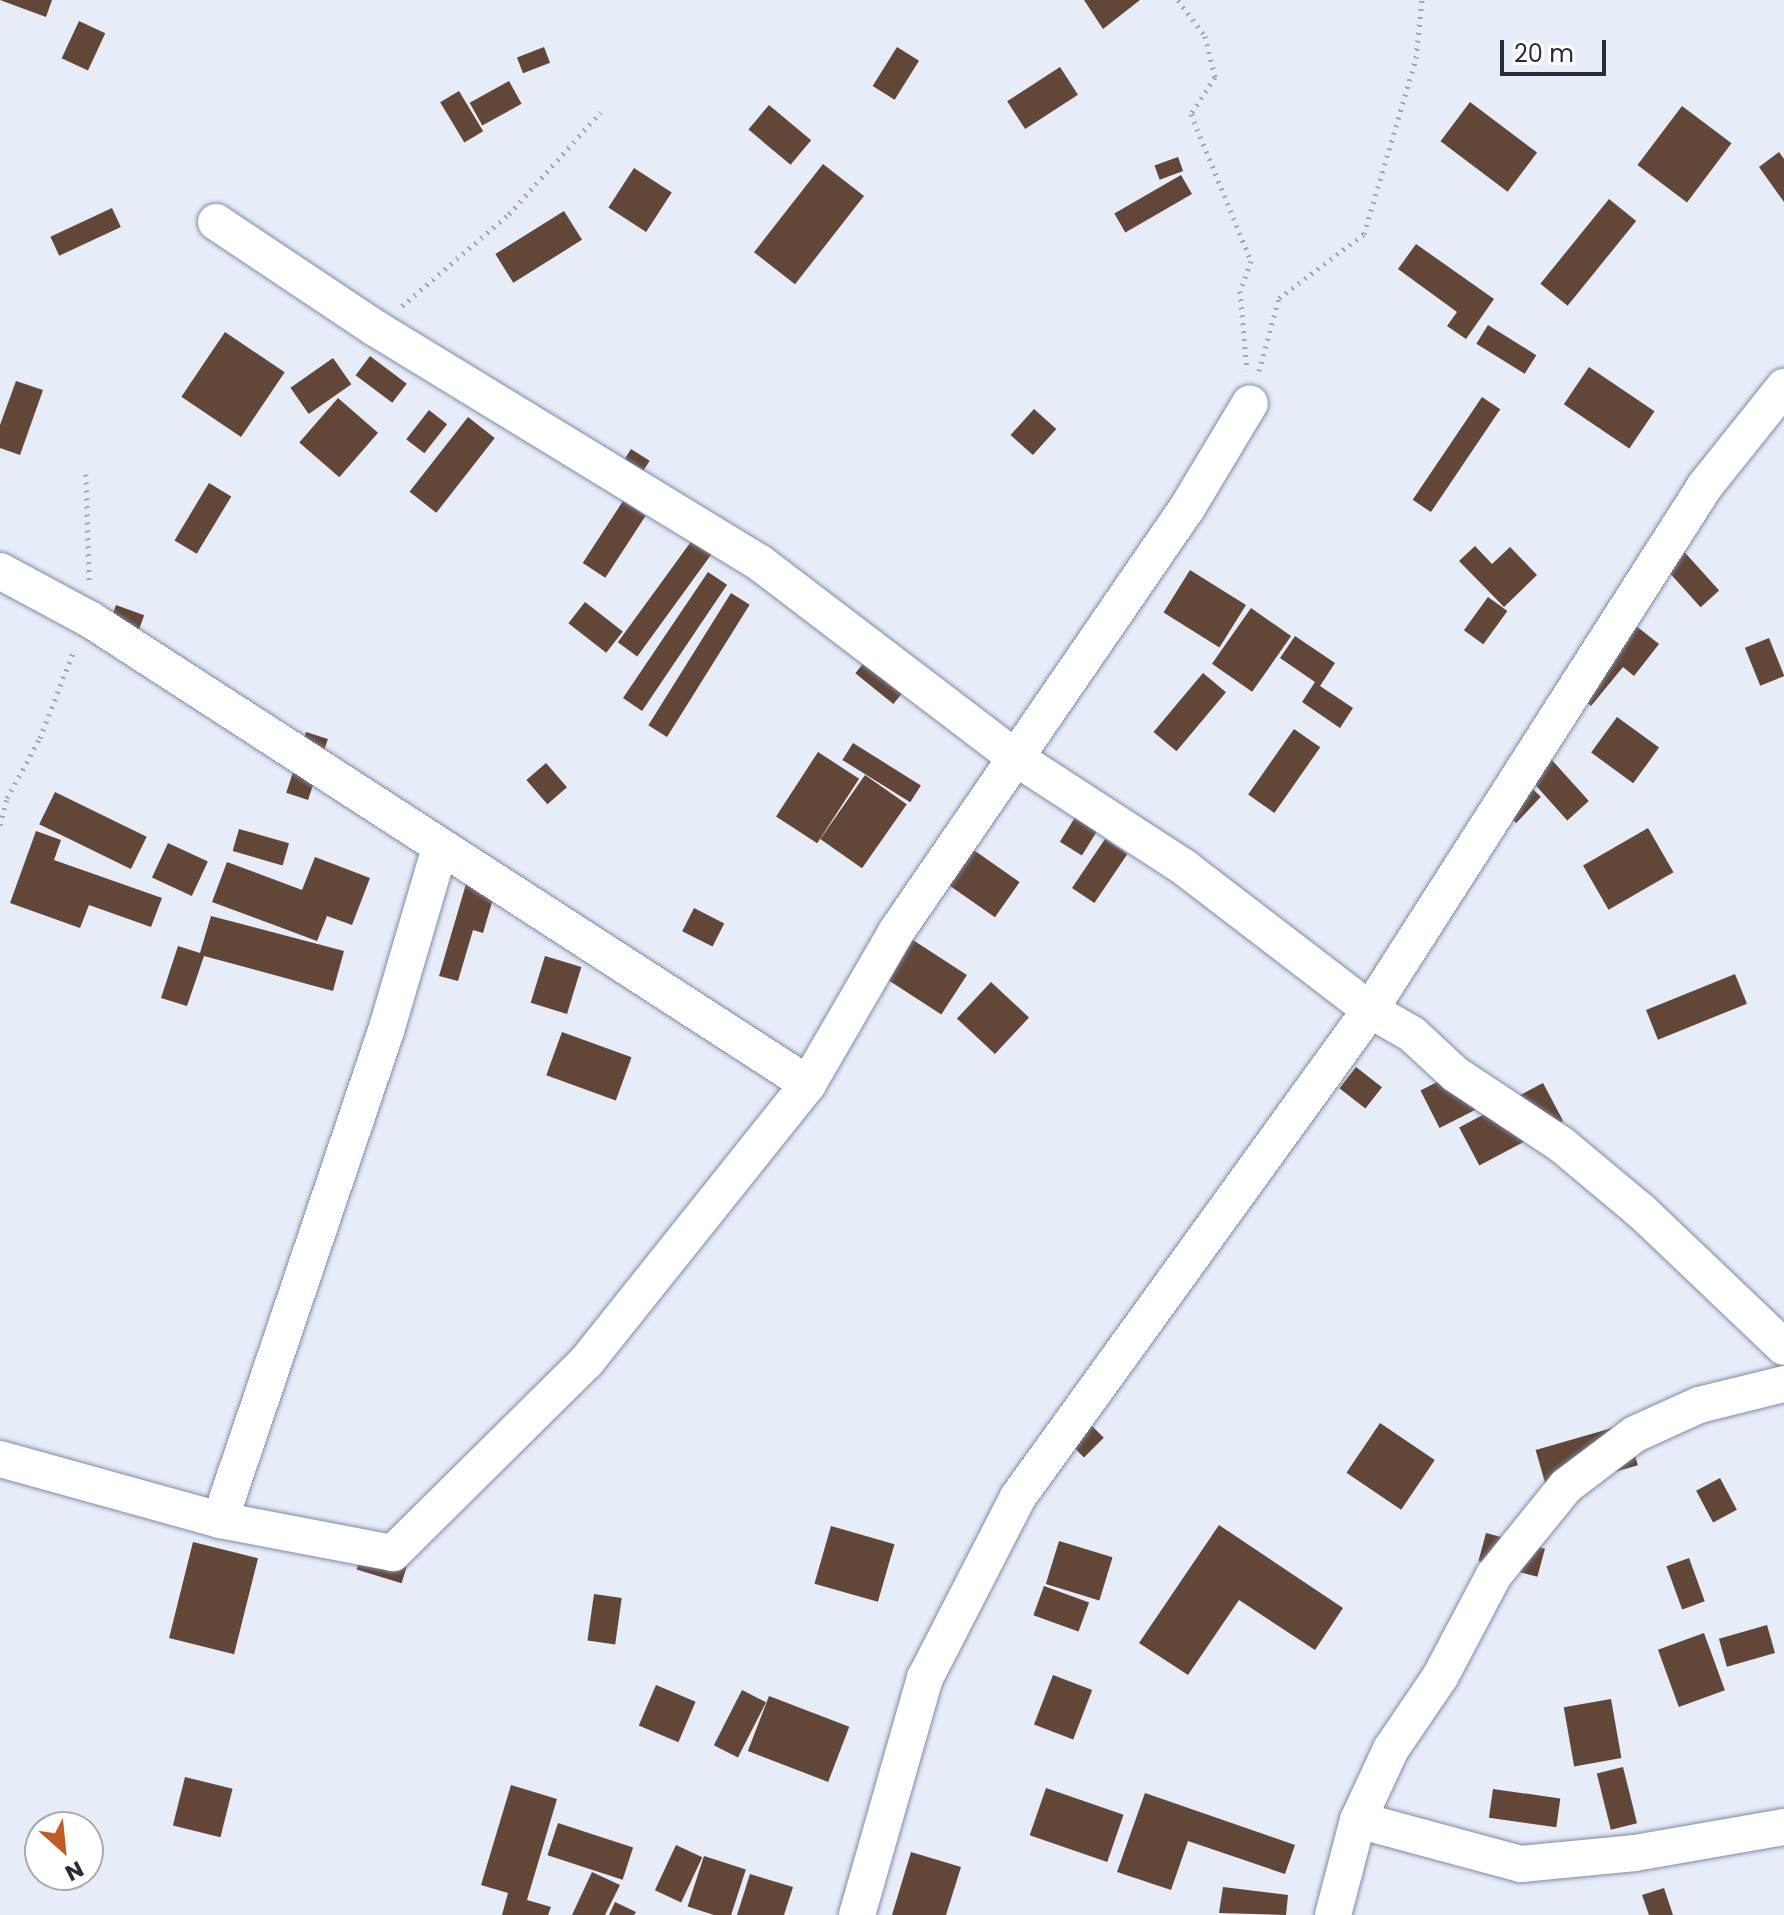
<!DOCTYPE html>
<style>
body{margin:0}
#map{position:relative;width:1784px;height:1915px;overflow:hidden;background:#e7ecf9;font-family:Poppins,sans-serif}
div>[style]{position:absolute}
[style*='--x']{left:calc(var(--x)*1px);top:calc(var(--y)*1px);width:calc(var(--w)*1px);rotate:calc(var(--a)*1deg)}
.building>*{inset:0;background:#624638;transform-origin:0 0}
.path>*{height:5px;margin-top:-2.5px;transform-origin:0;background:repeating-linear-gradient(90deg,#a3a8b4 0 2px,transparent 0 8px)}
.roads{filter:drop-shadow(0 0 2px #7f8ba8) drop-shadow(0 0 2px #7f8ba8)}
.street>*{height:36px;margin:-18px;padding:0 18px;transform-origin:18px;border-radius:18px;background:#fff}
span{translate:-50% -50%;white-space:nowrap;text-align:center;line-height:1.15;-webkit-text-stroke:8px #fff;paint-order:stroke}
.north{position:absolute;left:24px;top:1811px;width:80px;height:80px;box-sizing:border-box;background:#fff;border:2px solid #a9abb0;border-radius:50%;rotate:153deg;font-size:22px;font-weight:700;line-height:32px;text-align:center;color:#282d39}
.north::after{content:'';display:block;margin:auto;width:28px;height:36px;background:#c05d23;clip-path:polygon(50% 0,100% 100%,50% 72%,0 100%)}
.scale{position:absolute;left:1500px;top:40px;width:106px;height:36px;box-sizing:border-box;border:4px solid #282d39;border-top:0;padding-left:10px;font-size:24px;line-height:28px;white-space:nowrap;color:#282d39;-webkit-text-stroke:6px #fff;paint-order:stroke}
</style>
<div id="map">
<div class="building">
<div style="clip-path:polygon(0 0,52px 0,46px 17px)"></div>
<div style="clip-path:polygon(1084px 0,1140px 0,1103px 29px)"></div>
<div style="left:79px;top:21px;width:29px;height:41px;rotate:25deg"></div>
<div style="left:544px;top:47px;width:17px;height:29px;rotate:69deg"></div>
<div style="left:897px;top:47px;width:26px;height:46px;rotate:32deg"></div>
<div style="left:1060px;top:67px;width:33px;height:63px;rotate:57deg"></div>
<div style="left:509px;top:81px;width:26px;height:45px;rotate:61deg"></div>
<div style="left:459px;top:91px;width:47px;height:22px;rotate:59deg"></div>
<div style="left:1470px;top:102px;width:84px;height:49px;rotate:37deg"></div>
<div style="left:769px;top:105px;width:55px;height:32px;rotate:40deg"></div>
<div style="left:1682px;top:106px;width:62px;height:74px;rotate:37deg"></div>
<div style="clip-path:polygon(1779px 152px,1784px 159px,1784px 202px,1759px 167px)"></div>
<div style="left:1178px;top:157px;width:15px;height:25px;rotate:70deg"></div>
<div style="left:823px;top:164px;width:52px;height:112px;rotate:38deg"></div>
<div style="left:634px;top:168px;width:45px;height:47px;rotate:33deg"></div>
<div style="left:1181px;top:175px;width:22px;height:77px;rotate:60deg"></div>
<div style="left:1609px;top:199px;width:35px;height:109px;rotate:39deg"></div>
<div style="left:112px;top:208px;width:21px;height:68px;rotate:65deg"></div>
<div style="left:564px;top:211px;width:34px;height:81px;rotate:58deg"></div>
<div style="clip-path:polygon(1416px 244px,1494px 299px,1466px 339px,1447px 326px,1457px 312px,1398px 269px)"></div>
<div style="left:1488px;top:325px;width:57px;height:22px;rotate:32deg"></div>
<div style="left:225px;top:332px;width:72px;height:78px;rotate:34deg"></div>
<div style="left:370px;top:356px;width:46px;height:24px;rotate:37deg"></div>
<div style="left:333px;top:358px;width:32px;height:52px;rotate:55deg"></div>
<div style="left:1589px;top:367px;width:79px;height:45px;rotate:34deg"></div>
<div style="clip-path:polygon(16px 381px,43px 390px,20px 455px,0 448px,0 425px)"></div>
<div style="left:1482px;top:397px;width:22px;height:124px;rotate:34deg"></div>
<div style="left:338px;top:398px;width:53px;height:59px;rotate:41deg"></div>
<div style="left:1034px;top:409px;width:30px;height:35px;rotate:42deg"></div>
<div style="left:429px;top:410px;width:23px;height:37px;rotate:38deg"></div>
<div style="left:468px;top:417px;width:34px;height:95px;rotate:38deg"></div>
<div style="left:631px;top:449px;width:22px;height:27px;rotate:32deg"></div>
<div style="left:209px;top:483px;width:26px;height:67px;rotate:31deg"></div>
<div style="left:623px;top:501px;width:27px;height:74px;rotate:33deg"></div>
<div style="left:706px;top:521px;width:24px;height:150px;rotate:36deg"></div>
<div style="clip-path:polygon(1475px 546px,1492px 564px,1510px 547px,1537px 575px,1504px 607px,1459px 561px)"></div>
<div style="left:1679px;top:546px;width:60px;height:25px;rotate:48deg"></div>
<div style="left:1190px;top:570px;width:66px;height:50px;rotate:32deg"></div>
<div style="left:708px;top:572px;width:23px;height:152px;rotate:34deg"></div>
<div style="left:731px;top:593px;width:22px;height:156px;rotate:32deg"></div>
<div style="left:1488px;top:597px;width:24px;height:41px;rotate:36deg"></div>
<div style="left:585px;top:602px;width:48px;height:27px;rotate:38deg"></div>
<div style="left:116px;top:605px;width:30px;height:34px;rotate:20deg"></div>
<div style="left:1251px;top:608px;width:49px;height:68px;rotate:35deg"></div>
<div style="clip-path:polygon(1626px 618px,1659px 644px,1634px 676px,1623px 667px,1591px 706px,1570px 689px)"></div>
<div style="clip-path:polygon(1295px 636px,1335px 663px,1320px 686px,1353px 708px,1340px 728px,1302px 702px,1315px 682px,1280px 658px)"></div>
<div style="left:1769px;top:638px;width:41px;height:26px;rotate:68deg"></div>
<div style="left:883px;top:639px;width:49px;height:44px;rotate:39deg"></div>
<div style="left:1203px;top:673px;width:30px;height:77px;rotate:40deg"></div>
<div style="left:1617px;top:717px;width:52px;height:44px;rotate:36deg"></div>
<div style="left:1294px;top:729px;width:32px;height:80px;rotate:35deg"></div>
<div style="left:306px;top:732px;width:23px;height:64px;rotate:18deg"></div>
<div style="left:853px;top:743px;width:80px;height:20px;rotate:32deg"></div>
<div style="left:1542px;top:749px;width:70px;height:29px;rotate:48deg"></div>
<div style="left:818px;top:752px;width:49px;height:77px;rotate:33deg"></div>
<div style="left:546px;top:763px;width:32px;height:26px;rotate:49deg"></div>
<div style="left:865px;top:775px;width:51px;height:78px;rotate:35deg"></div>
<div style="left:1524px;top:781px;width:23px;height:36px;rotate:43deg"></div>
<div style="left:55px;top:792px;width:102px;height:36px;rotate:26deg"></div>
<div style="left:1089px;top:795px;width:26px;height:55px;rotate:32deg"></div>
<div style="left:1648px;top:828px;width:51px;height:75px;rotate:60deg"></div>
<div style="left:239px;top:829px;width:52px;height:23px;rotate:16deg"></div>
<div style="clip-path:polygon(36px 831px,61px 840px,54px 860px,162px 898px,151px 927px,89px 905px,80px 928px,10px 903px)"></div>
<div style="left:1105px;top:839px;width:27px;height:59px;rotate:34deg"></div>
<div style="left:168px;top:843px;width:44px;height:38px;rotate:25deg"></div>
<div style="left:968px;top:846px;width:63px;height:43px;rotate:35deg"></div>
<div style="clip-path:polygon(315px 857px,370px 878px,352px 925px,327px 916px,317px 941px,212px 902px,227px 862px,302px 890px)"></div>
<div style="clip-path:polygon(466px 884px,495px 892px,483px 933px,473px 930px,458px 981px,439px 976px)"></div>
<div style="left:694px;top:908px;width:34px;height:26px;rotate:27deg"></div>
<div style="clip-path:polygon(211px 916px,344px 951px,333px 991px,204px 956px,187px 1006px,161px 998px,178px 946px,200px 953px)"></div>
<div style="left:899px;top:931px;width:81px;height:47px;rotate:33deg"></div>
<div style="left:545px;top:956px;width:38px;height:49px;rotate:17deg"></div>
<div style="left:1735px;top:974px;width:32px;height:96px;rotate:68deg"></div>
<div style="left:991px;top:982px;width:52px;height:50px;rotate:43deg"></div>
<div style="left:562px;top:1032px;width:74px;height:46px;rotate:20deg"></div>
<div style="left:1356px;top:1067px;width:33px;height:27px;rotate:38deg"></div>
<div style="left:1457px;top:1072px;width:42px;height:41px;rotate:63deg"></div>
<div style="left:1543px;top:1083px;width:43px;height:95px;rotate:62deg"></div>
<div style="left:1079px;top:1413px;width:35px;height:28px;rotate:45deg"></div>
<div style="left:1380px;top:1423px;width:66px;height:60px;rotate:34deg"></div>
<div style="left:1626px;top:1424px;width:43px;height:94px;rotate:74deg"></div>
<div style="left:1720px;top:1478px;width:36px;height:27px;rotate:62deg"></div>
<div style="clip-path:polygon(1219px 1525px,1343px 1608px,1315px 1650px,1239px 1600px,1188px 1675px,1139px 1643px)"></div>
<div style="left:831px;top:1526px;width:66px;height:60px;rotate:16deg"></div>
<div style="left:1486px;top:1533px;width:61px;height:29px;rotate:15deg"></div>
<div style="left:366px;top:1539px;width:47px;height:32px;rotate:17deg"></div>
<div style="left:1059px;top:1541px;width:56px;height:45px;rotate:17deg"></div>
<div style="left:193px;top:1542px;width:67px;height:99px;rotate:14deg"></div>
<div style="left:1689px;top:1558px;width:46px;height:24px;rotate:70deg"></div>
<div style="left:1044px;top:1586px;width:48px;height:31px;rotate:20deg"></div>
<div style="left:594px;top:1594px;width:28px;height:47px;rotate:8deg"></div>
<div style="left:1767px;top:1625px;width:29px;height:50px;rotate:74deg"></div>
<div style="left:1704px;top:1633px;width:61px;height:49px;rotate:70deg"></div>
<div style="left:1053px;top:1675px;width:42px;height:53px;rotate:21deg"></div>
<div style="left:656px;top:1685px;width:43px;height:44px;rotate:23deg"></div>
<div style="left:742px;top:1690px;width:27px;height:62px;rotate:27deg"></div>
<div style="left:769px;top:1696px;width:86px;height:59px;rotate:21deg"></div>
<div style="left:1611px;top:1699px;width:60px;height:48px;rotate:80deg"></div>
<div style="left:1623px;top:1767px;width:58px;height:27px;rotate:76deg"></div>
<div style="left:185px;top:1777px;width:49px;height:50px;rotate:14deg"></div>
<div style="clip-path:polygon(511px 1785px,557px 1799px,527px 1900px,551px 1907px,548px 1915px,502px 1915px,508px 1893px,481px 1885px)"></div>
<div style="left:1046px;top:1788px;width:82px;height:50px;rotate:19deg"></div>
<div style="left:1493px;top:1789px;width:68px;height:29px;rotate:8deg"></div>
<div style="clip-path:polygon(1145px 1793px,1295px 1845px,1285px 1874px,1188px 1841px,1171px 1890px,1117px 1872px)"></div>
<div style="left:558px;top:1823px;width:79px;height:34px;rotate:18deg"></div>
<div style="left:676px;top:1845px;width:29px;height:50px;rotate:25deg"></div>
<div style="clip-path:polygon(911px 1852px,961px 1867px,946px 1915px,892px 1915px)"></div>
<div style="left:704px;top:1856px;width:44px;height:53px;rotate:18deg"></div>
<div style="clip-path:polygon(592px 1872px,620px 1885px,605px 1915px,572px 1915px)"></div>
<div style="clip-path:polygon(750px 1874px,793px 1887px,784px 1915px,737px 1915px)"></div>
<div style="clip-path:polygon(1223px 1887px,1288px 1895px,1286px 1915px,1219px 1913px)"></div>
<div style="clip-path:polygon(1664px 1888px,1673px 1915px,1649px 1915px,1642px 1895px)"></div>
<div style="clip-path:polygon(615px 1902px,636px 1912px,634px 1915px,609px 1915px)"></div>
</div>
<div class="path">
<div style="--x:1178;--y:0;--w:45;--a:53.1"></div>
<div style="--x:1205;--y:36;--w:42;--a:76.3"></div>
<div style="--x:1215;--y:77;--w:44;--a:123"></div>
<div style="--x:1191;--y:114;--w:159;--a:67.8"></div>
<div style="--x:1251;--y:261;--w:32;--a:110"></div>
<div style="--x:1240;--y:291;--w:80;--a:85"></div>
<div style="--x:402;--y:306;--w:141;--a:-40.7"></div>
<div style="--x:509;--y:214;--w:137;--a:-48"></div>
<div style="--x:1259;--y:371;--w:76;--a:-74.7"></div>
<div style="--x:1279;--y:298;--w:106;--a:-37"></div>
<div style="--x:1364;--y:234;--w:184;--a:-73.5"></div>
<div style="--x:1416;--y:58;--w:58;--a:-84.1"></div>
<div style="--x:86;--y:474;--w:106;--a:88.4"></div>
<div style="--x:0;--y:825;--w:28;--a:-75"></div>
<div style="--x:7;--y:798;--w:68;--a:-61.2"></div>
<div style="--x:40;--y:738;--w:94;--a:-68.9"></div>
</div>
<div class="roads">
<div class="street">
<div style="--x:216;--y:222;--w:191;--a:33.7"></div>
<div style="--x:375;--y:328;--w:451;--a:31.4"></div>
<div style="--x:760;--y:563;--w:325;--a:37.3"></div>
<div style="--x:1019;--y:760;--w:198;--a:33"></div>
<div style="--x:1185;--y:868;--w:233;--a:37.5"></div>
<div style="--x:1370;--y:1010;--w:48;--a:29.7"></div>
<div style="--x:1412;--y:1034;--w:59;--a:42.9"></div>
<div style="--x:1455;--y:1074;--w:128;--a:33.6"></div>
<div style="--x:1562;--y:1145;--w:103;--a:39.9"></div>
<div style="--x:1641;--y:1211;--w:197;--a:43.6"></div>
<div style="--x:0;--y:571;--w:103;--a:28.3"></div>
<div style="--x:91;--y:620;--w:854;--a:32.91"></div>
<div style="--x:0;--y:1459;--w:228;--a:15.5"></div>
<div style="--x:220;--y:1520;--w:176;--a:10.8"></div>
<div style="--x:393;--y:1553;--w:273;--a:-44.7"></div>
<div style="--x:587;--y:1361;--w:354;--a:-51.4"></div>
<div style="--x:808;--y:1084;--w:176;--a:-59.9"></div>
<div style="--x:896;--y:932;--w:514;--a:-55.54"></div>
<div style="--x:1187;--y:508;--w:122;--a:-59"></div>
<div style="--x:220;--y:1520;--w:516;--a:-71.25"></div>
<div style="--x:386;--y:1031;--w:192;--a:-73.6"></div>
<div style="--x:1358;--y:1820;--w:169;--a:15.1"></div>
<div style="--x:1521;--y:1864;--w:115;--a:-5.5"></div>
<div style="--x:1635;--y:1853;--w:151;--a:-9.9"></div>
<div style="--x:857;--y:1915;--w:247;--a:-74"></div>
<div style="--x:925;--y:1678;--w:203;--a:-62.8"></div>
<div style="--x:1018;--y:1497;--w:601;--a:-54.14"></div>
<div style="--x:1370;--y:1010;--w:622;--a:-57.41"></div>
<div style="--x:1705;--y:486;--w:127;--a:-51.4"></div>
<div style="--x:1333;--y:1915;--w:98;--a:-75.3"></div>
<div style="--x:1358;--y:1820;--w:78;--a:-65.1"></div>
<div style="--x:1391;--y:1749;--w:87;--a:-55.8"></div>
<div style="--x:1440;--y:1677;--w:115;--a:-62.1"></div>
<div style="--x:1494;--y:1575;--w:114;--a:-51"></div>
<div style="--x:1566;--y:1486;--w:86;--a:-37"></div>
<div style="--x:1635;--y:1434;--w:70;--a:-24.4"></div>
<div style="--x:1699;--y:1405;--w:88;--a:-13.9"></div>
</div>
</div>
<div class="north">N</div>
<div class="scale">20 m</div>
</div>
